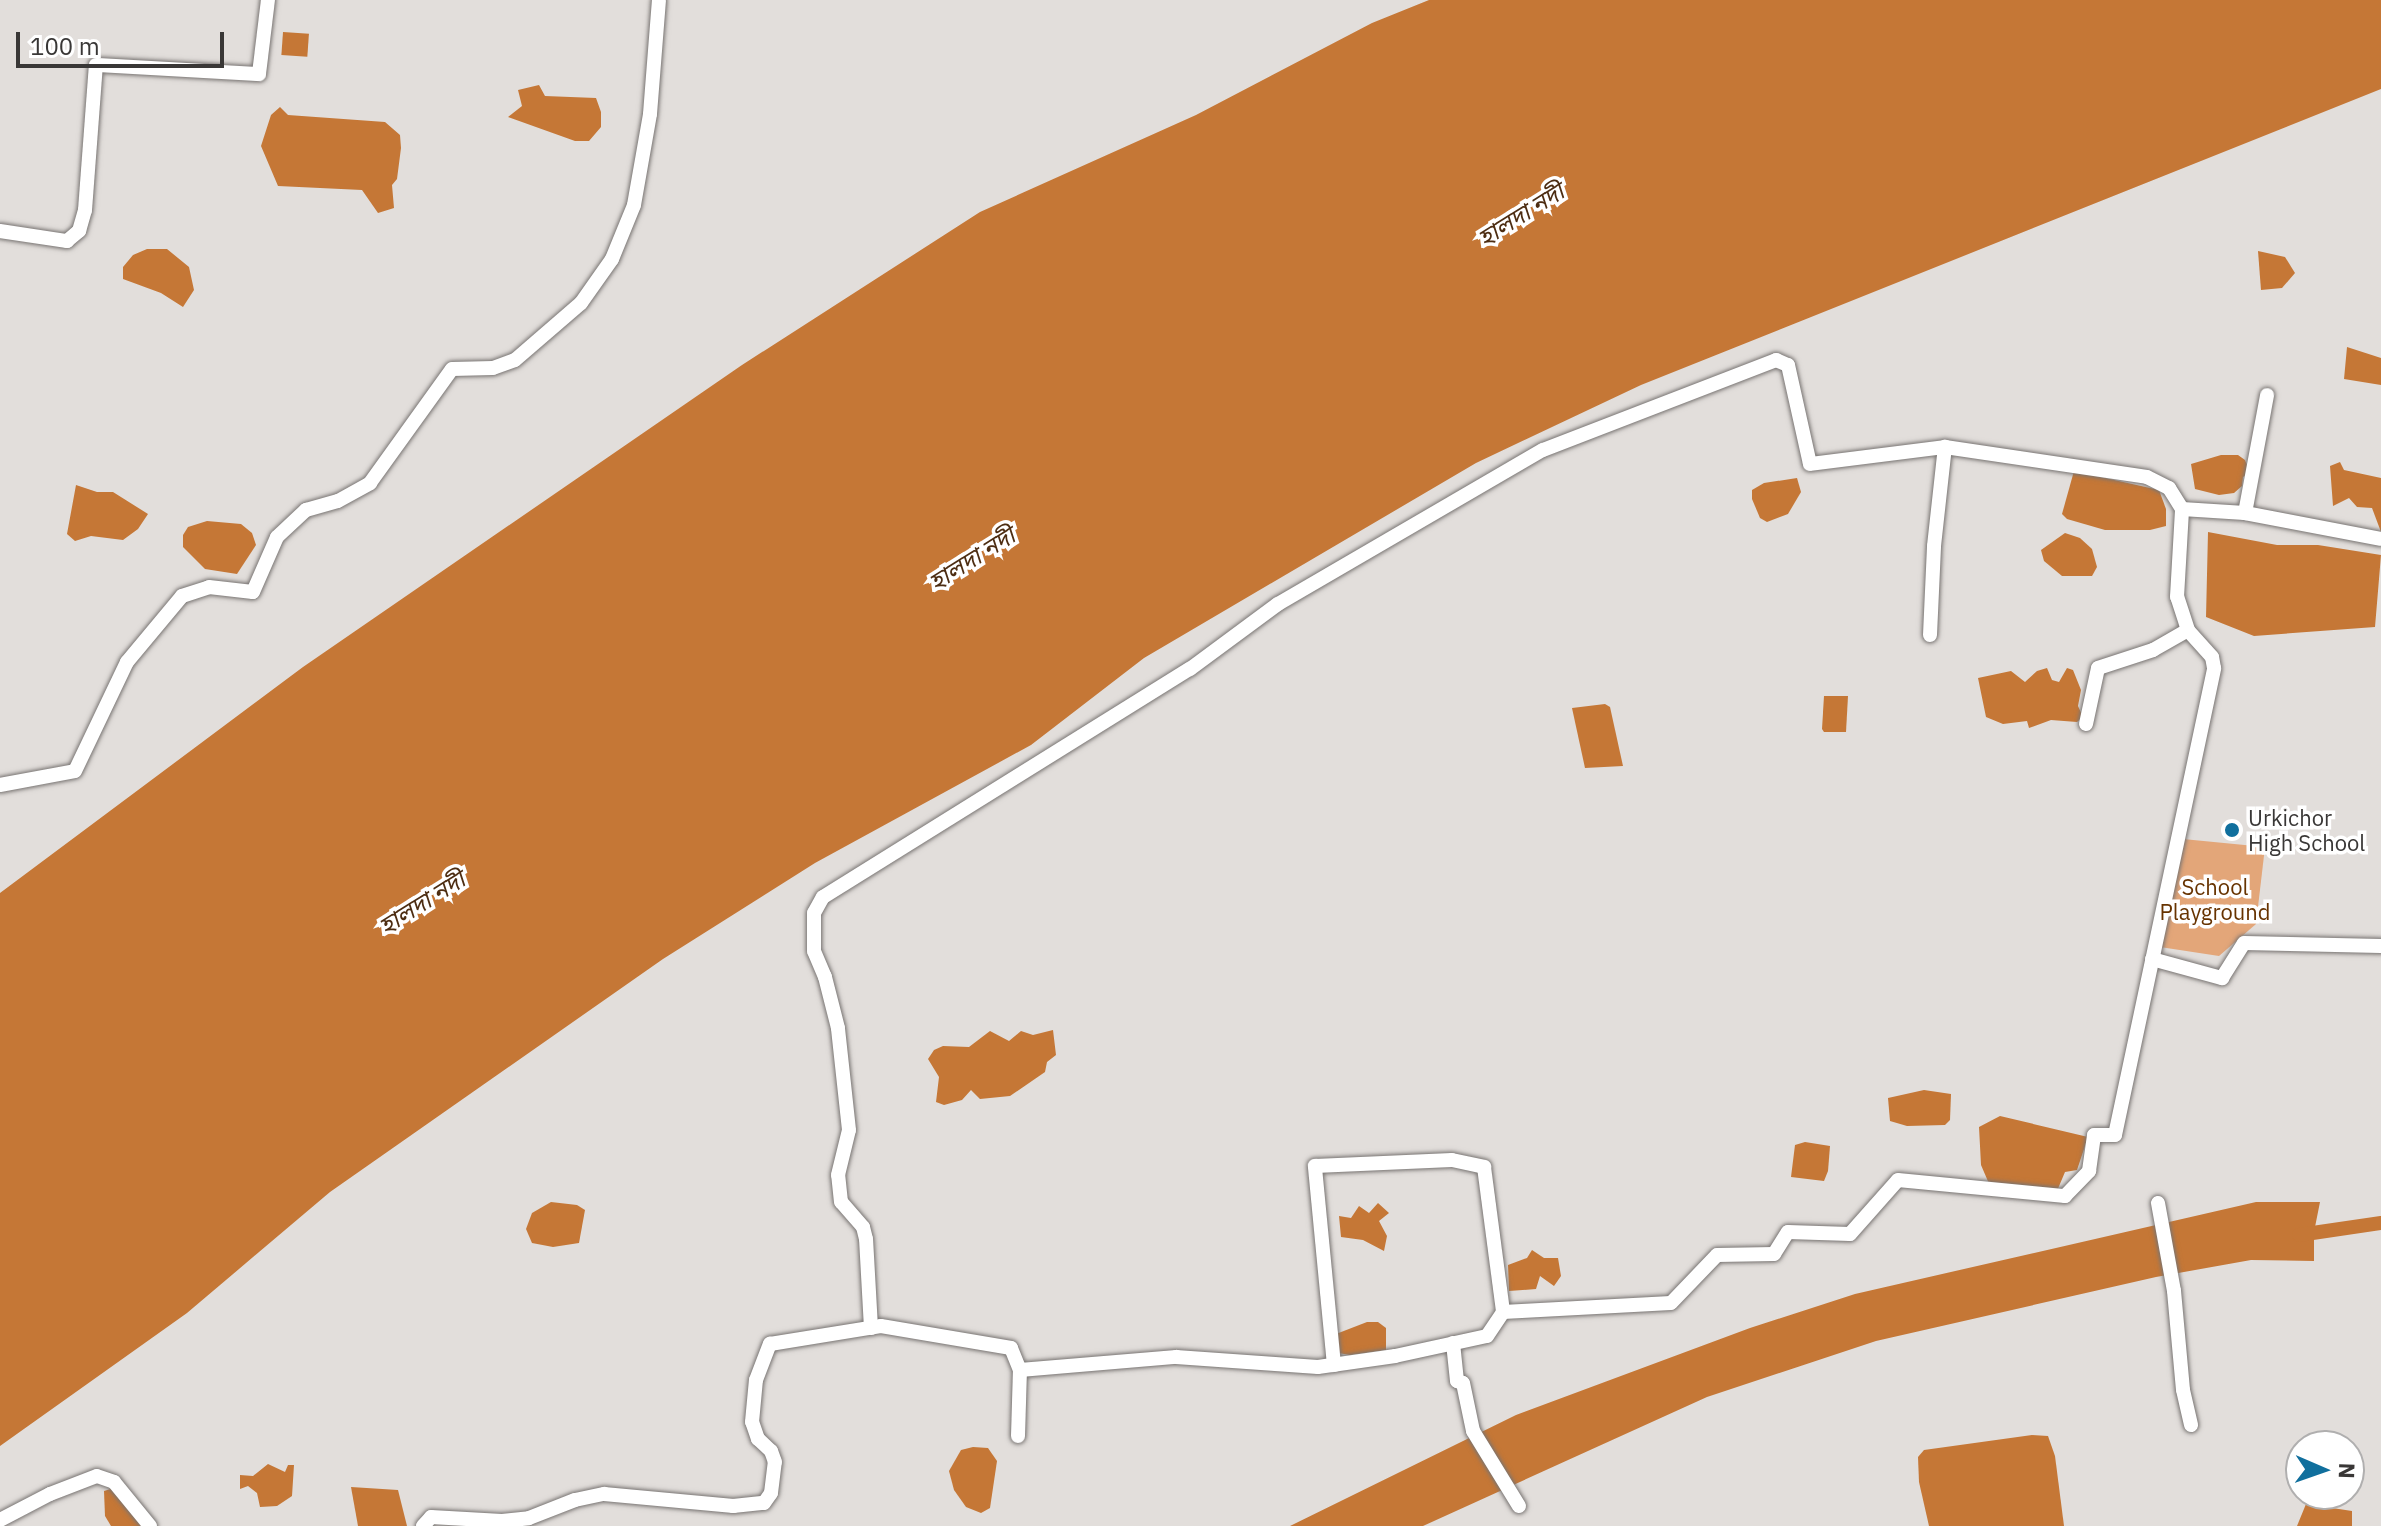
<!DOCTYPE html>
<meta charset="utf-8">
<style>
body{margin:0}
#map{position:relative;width:2381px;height:1526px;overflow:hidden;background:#e2dedb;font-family:"IBM Plex Sans","Noto Sans Bengali",sans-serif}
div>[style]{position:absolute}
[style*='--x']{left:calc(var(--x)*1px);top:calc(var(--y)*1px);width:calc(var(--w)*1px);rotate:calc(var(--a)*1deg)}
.green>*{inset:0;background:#e3a679}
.water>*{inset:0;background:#c57736;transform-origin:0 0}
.canal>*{height:14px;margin:-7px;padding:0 7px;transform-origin:7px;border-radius:7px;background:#c57736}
.roads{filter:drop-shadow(0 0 2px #787472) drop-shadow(0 0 2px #787472)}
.street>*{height:14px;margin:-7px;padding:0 7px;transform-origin:7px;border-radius:7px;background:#fff}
.dots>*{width:22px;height:22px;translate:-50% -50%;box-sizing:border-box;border:4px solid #fff;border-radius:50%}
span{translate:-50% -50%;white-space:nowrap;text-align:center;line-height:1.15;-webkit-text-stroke:7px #fff;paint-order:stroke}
.poi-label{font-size:22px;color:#393736}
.left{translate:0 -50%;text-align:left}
.park-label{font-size:22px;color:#673300}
.water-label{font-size:24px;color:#4d2d12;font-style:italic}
.north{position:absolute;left:2285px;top:1430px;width:80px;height:80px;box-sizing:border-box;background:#fff;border:2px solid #b0afaf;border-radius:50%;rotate:92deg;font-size:22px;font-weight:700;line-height:32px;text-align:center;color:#393736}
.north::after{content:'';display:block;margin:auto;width:28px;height:36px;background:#106f9d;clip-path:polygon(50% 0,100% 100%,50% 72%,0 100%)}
.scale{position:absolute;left:16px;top:32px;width:208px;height:36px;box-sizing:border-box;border:4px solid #393736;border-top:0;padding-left:10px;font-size:24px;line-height:28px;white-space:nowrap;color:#393736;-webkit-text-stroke:6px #fff;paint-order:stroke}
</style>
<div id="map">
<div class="green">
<div style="clip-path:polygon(2183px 839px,2265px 847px,2256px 924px,2219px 956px,2160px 947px)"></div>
</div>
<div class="water">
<div style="clip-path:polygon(1429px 0,2381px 0,2381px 89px,1641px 385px,1476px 463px,1144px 658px,1031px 745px,815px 863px,663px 959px,330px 1192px,187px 1313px,0 1446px,0 893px,303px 667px,742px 365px,980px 212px,1196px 115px,1372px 23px)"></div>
<div style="left:283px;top:32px;width:26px;height:23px;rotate:4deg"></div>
<div style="clip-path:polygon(539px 85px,545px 96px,596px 98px,601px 112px,601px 127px,589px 141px,575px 141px,508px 117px,522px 106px,518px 90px)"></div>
<div style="clip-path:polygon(280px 107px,288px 115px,385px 122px,400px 135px,401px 148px,397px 179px,392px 185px,394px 208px,378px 213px,362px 190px,278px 186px,261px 146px,271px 115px)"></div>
<div style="clip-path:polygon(147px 249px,167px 249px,189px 267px,194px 290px,183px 307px,161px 293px,123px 279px,123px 267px,133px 255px)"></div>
<div style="clip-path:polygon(2258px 251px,2285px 257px,2295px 273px,2282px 288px,2261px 290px)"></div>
<div style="clip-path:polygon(2347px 347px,2381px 358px,2381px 385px,2344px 379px)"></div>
<div style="clip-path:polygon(2221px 455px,2238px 455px,2245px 460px,2250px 473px,2243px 477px,2242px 486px,2234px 493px,2219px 495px,2195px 489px,2191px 464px)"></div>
<div style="clip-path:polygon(2340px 462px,2344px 470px,2381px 478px,2381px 532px,2372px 508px,2357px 507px,2349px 498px,2333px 506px,2330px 466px)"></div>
<div style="clip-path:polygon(2074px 471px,2159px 490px,2166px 509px,2166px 526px,2150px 530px,2105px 530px,2067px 519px,2062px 514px)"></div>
<div style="clip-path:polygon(1797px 478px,1801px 492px,1788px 514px,1767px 522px,1760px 518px,1752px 499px,1752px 490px,1764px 483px)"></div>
<div style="clip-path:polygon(76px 485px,97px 492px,113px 492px,148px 514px,138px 529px,123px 540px,91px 536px,75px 541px,67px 534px)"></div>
<div style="clip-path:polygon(207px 521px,241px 524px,252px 533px,256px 545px,237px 574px,205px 569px,183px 547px,183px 535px,188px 527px)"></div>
<div style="clip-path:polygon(2208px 532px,2277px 545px,2318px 545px,2381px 555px,2375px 627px,2254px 636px,2206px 617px)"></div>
<div style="clip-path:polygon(2065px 533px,2080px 538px,2092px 549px,2097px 567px,2092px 576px,2062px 576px,2044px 561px,2041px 550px)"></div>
<div style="clip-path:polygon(2047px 668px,2052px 680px,2059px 682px,2067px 668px,2073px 670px,2081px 690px,2078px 706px,2083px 717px,2077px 722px,2051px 720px,2029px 728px,2027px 721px,2003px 724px,1986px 717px,1978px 678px,2011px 671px,2025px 682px,2037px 671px)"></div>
<div style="clip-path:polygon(1824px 696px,1848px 696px,1846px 732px,1824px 732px,1822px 729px)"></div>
<div style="clip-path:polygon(1605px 704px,1610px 707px,1623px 766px,1585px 768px,1572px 708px)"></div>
<div style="clip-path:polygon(1053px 1030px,1056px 1055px,1047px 1062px,1045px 1072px,1010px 1096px,980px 1099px,971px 1090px,962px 1100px,944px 1105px,936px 1102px,939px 1077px,928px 1059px,934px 1050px,943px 1046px,969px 1047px,990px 1031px,1009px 1041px,1021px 1031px,1033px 1035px)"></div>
<div style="clip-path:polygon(1924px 1090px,1951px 1094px,1950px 1120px,1945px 1125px,1907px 1126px,1890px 1121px,1888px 1098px)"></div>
<div style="clip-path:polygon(2000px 1116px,2088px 1137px,2077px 1170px,2065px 1172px,2057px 1191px,1990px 1186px,1981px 1165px,1979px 1127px)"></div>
<div style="clip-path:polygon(1805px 1142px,1830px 1146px,1828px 1171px,1824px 1181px,1791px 1177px,1795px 1145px)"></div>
<div style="clip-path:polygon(551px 1202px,577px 1205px,585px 1210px,579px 1243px,553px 1247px,532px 1243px,526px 1229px,532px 1213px)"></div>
<div style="clip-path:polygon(2256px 1202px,2320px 1202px,2314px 1232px,2314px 1261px,2251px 1260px,2156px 1277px,1876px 1341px,1707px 1397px,1423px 1526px,1290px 1526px,1516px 1415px,1750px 1328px,1855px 1294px)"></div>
<div style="clip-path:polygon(1378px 1203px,1389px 1213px,1379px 1221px,1387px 1236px,1384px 1251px,1363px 1240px,1341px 1237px,1339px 1216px,1351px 1218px,1359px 1206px,1369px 1213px)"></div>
<div style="clip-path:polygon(1532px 1250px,1544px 1258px,1558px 1258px,1561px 1276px,1554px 1286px,1540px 1276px,1536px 1289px,1509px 1291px,1508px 1265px,1527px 1258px)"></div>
<div style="clip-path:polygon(1367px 1322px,1378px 1322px,1386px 1328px,1386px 1350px,1350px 1355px,1338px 1353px,1336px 1334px)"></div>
<div style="clip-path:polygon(2032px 1435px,2048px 1436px,2055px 1456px,2064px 1526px,1929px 1526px,1919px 1482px,1918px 1457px,1924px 1450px)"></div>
<div style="clip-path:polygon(973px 1447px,988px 1448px,997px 1461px,990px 1508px,981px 1513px,966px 1507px,954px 1490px,949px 1471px,961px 1450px)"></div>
<div style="clip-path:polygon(268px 1464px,285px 1472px,288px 1465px,294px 1465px,292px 1496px,277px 1506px,260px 1507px,257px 1493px,248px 1486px,240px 1489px,240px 1475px,253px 1476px)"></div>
<div style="clip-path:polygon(351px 1487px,398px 1490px,407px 1526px,358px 1526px)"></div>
<div style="clip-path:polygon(114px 1488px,144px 1526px,111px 1526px,105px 1516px,104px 1491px)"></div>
<div style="clip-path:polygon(2306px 1504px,2352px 1511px,2352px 1526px,2297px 1526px)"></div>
</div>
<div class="canal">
<div style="--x:2299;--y:1235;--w:83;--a:-8.3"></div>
</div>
<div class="roads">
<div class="street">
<div style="--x:0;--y:231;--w:68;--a:8.5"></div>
<div style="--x:67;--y:241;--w:16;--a:-40"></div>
<div style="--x:79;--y:231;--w:22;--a:-74"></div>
<div style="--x:85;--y:210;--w:145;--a:-85.7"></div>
<div style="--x:96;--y:65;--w:163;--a:3.2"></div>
<div style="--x:259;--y:74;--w:75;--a:-83.1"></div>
<div style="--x:2245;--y:513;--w:120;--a:-79.4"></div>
<div style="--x:1930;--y:635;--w:89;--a:-87.4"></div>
<div style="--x:1934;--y:546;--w:100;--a:-83.7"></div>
<div style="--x:1945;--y:447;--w:204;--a:8.4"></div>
<div style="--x:2147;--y:477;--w:25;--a:27"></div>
<div style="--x:2169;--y:488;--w:25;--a:58"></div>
<div style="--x:2086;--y:724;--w:57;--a:-77.9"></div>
<div style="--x:2098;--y:668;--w:58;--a:-18.1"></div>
<div style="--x:2153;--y:650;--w:40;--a:-29.7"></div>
<div style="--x:0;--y:785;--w:76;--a:-10.6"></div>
<div style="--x:75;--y:771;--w:121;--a:-64.5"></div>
<div style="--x:127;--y:662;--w:86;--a:-50.2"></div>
<div style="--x:182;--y:596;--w:28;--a:-18"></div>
<div style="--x:209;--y:587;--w:44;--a:6.5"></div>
<div style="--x:253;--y:592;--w:60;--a:-66.4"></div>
<div style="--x:277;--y:537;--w:40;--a:-43"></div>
<div style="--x:306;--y:510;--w:33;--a:-16"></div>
<div style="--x:338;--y:501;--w:37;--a:-29"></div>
<div style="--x:370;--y:483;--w:140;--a:-54.3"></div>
<div style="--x:452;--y:369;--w:41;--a:-1.4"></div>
<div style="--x:493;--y:368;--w:23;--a:-20"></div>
<div style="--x:515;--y:360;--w:87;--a:-40.8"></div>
<div style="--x:581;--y:303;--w:54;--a:-54.8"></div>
<div style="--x:612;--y:259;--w:58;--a:-67.8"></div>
<div style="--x:634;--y:205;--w:92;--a:-80"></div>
<div style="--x:650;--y:114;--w:114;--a:-85.5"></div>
<div style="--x:2152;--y:959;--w:73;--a:15.2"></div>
<div style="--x:2222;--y:978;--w:41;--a:-57.8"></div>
<div style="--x:2244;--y:943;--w:137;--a:1.3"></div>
<div style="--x:2158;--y:1203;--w:89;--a:79.7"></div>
<div style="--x:2174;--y:1291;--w:99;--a:84.8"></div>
<div style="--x:2183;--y:1390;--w:36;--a:77"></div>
<div style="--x:871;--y:1328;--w:89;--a:-93.2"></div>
<div style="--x:866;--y:1239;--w:12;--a:-104"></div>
<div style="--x:863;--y:1227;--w:33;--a:-131"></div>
<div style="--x:841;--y:1202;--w:27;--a:-96"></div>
<div style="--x:838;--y:1175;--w:46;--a:-76.3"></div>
<div style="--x:849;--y:1130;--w:103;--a:-96.2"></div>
<div style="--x:838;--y:1028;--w:53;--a:-104.3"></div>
<div style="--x:825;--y:977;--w:28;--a:-113"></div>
<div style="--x:814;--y:951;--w:38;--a:-90"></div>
<div style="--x:814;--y:913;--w:18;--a:-61"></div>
<div style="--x:823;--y:897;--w:432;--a:-31.9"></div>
<div style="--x:1190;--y:669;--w:109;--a:-36.5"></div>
<div style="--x:1278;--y:604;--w:306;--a:-30.2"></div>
<div style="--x:1543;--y:450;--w:250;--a:-21.1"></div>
<div style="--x:1776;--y:360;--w:13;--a:23"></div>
<div style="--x:1788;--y:365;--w:101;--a:77.5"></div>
<div style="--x:1810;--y:464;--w:136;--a:-7.2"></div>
<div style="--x:1453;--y:1343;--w:38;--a:84"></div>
<div style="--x:1457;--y:1381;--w:6;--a:18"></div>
<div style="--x:1463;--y:1383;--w:49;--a:78.2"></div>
<div style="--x:1473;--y:1431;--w:88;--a:58.5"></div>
<div style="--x:1334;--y:1365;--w:200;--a:-95.5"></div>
<div style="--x:1315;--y:1166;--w:137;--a:-2.5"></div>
<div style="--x:1452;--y:1160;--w:33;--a:12"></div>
<div style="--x:1484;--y:1167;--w:146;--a:82.5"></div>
<div style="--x:1018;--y:1436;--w:66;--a:-88.3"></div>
<div style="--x:0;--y:1520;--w:56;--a:-27.5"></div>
<div style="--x:50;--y:1494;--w:50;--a:-21"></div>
<div style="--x:97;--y:1476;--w:18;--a:19"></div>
<div style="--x:114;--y:1482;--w:57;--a:50.7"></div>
<div style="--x:423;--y:1526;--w:12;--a:-48"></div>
<div style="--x:431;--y:1517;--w:71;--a:3.2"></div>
<div style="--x:502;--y:1521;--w:27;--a:-6"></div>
<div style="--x:529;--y:1518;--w:49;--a:-21.4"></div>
<div style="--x:575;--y:1500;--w:30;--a:-12"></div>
<div style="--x:604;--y:1494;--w:130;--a:5.3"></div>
<div style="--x:733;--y:1506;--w:31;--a:-6"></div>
<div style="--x:764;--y:1503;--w:12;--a:-55"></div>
<div style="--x:771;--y:1493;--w:31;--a:-83"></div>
<div style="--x:775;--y:1462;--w:12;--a:-110"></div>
<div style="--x:771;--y:1451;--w:18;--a:-137"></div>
<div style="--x:758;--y:1439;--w:18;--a:-109"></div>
<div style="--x:752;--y:1422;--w:42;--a:-84.6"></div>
<div style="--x:756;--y:1380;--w:39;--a:-69"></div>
<div style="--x:770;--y:1344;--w:112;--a:-9.2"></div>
<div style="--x:881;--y:1326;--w:132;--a:9.6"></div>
<div style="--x:1011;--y:1348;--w:24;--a:68"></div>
<div style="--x:1020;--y:1370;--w:157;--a:-4.8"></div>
<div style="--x:1176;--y:1357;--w:142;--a:4"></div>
<div style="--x:1318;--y:1367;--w:78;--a:-8.1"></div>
<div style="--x:1395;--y:1356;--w:94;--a:-12.3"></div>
<div style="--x:1487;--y:1336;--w:29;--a:-56"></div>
<div style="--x:1503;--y:1312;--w:168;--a:-3.1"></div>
<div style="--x:1671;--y:1303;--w:66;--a:-46.2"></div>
<div style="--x:1717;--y:1255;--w:57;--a:-1"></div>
<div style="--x:1774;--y:1254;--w:26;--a:-58"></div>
<div style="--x:1788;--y:1232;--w:62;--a:1.8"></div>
<div style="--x:1850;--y:1234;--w:72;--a:-48.4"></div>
<div style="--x:1898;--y:1180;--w:168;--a:5.5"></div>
<div style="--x:2065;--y:1196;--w:35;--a:-46"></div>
<div style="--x:2089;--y:1171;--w:36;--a:-82"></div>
<div style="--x:2094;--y:1135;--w:21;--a:0"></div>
<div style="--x:2115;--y:1135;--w:477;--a:-78"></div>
<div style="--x:2214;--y:668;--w:11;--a:-100"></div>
<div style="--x:2212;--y:657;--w:36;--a:-132"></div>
<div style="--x:2188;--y:630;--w:35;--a:-108"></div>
<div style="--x:2177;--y:597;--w:88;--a:-86.7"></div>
<div style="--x:2182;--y:509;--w:63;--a:3.6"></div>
<div style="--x:2245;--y:513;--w:138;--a:10.8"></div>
</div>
</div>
<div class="dots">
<div style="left:2232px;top:830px;background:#106f9d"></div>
</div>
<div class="poi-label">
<span class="left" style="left:2248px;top:830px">Urkichor<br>High School</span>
</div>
<div class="park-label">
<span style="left:2215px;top:899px">School<br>Playground</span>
</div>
<div class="water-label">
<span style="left:1521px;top:215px;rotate:-32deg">হালদা নদী</span>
<span style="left:972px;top:559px;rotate:-32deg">হালদা নদী</span>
<span style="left:422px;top:903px;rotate:-32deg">হালদা নদী</span>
</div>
<div class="north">N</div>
<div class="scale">100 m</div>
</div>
